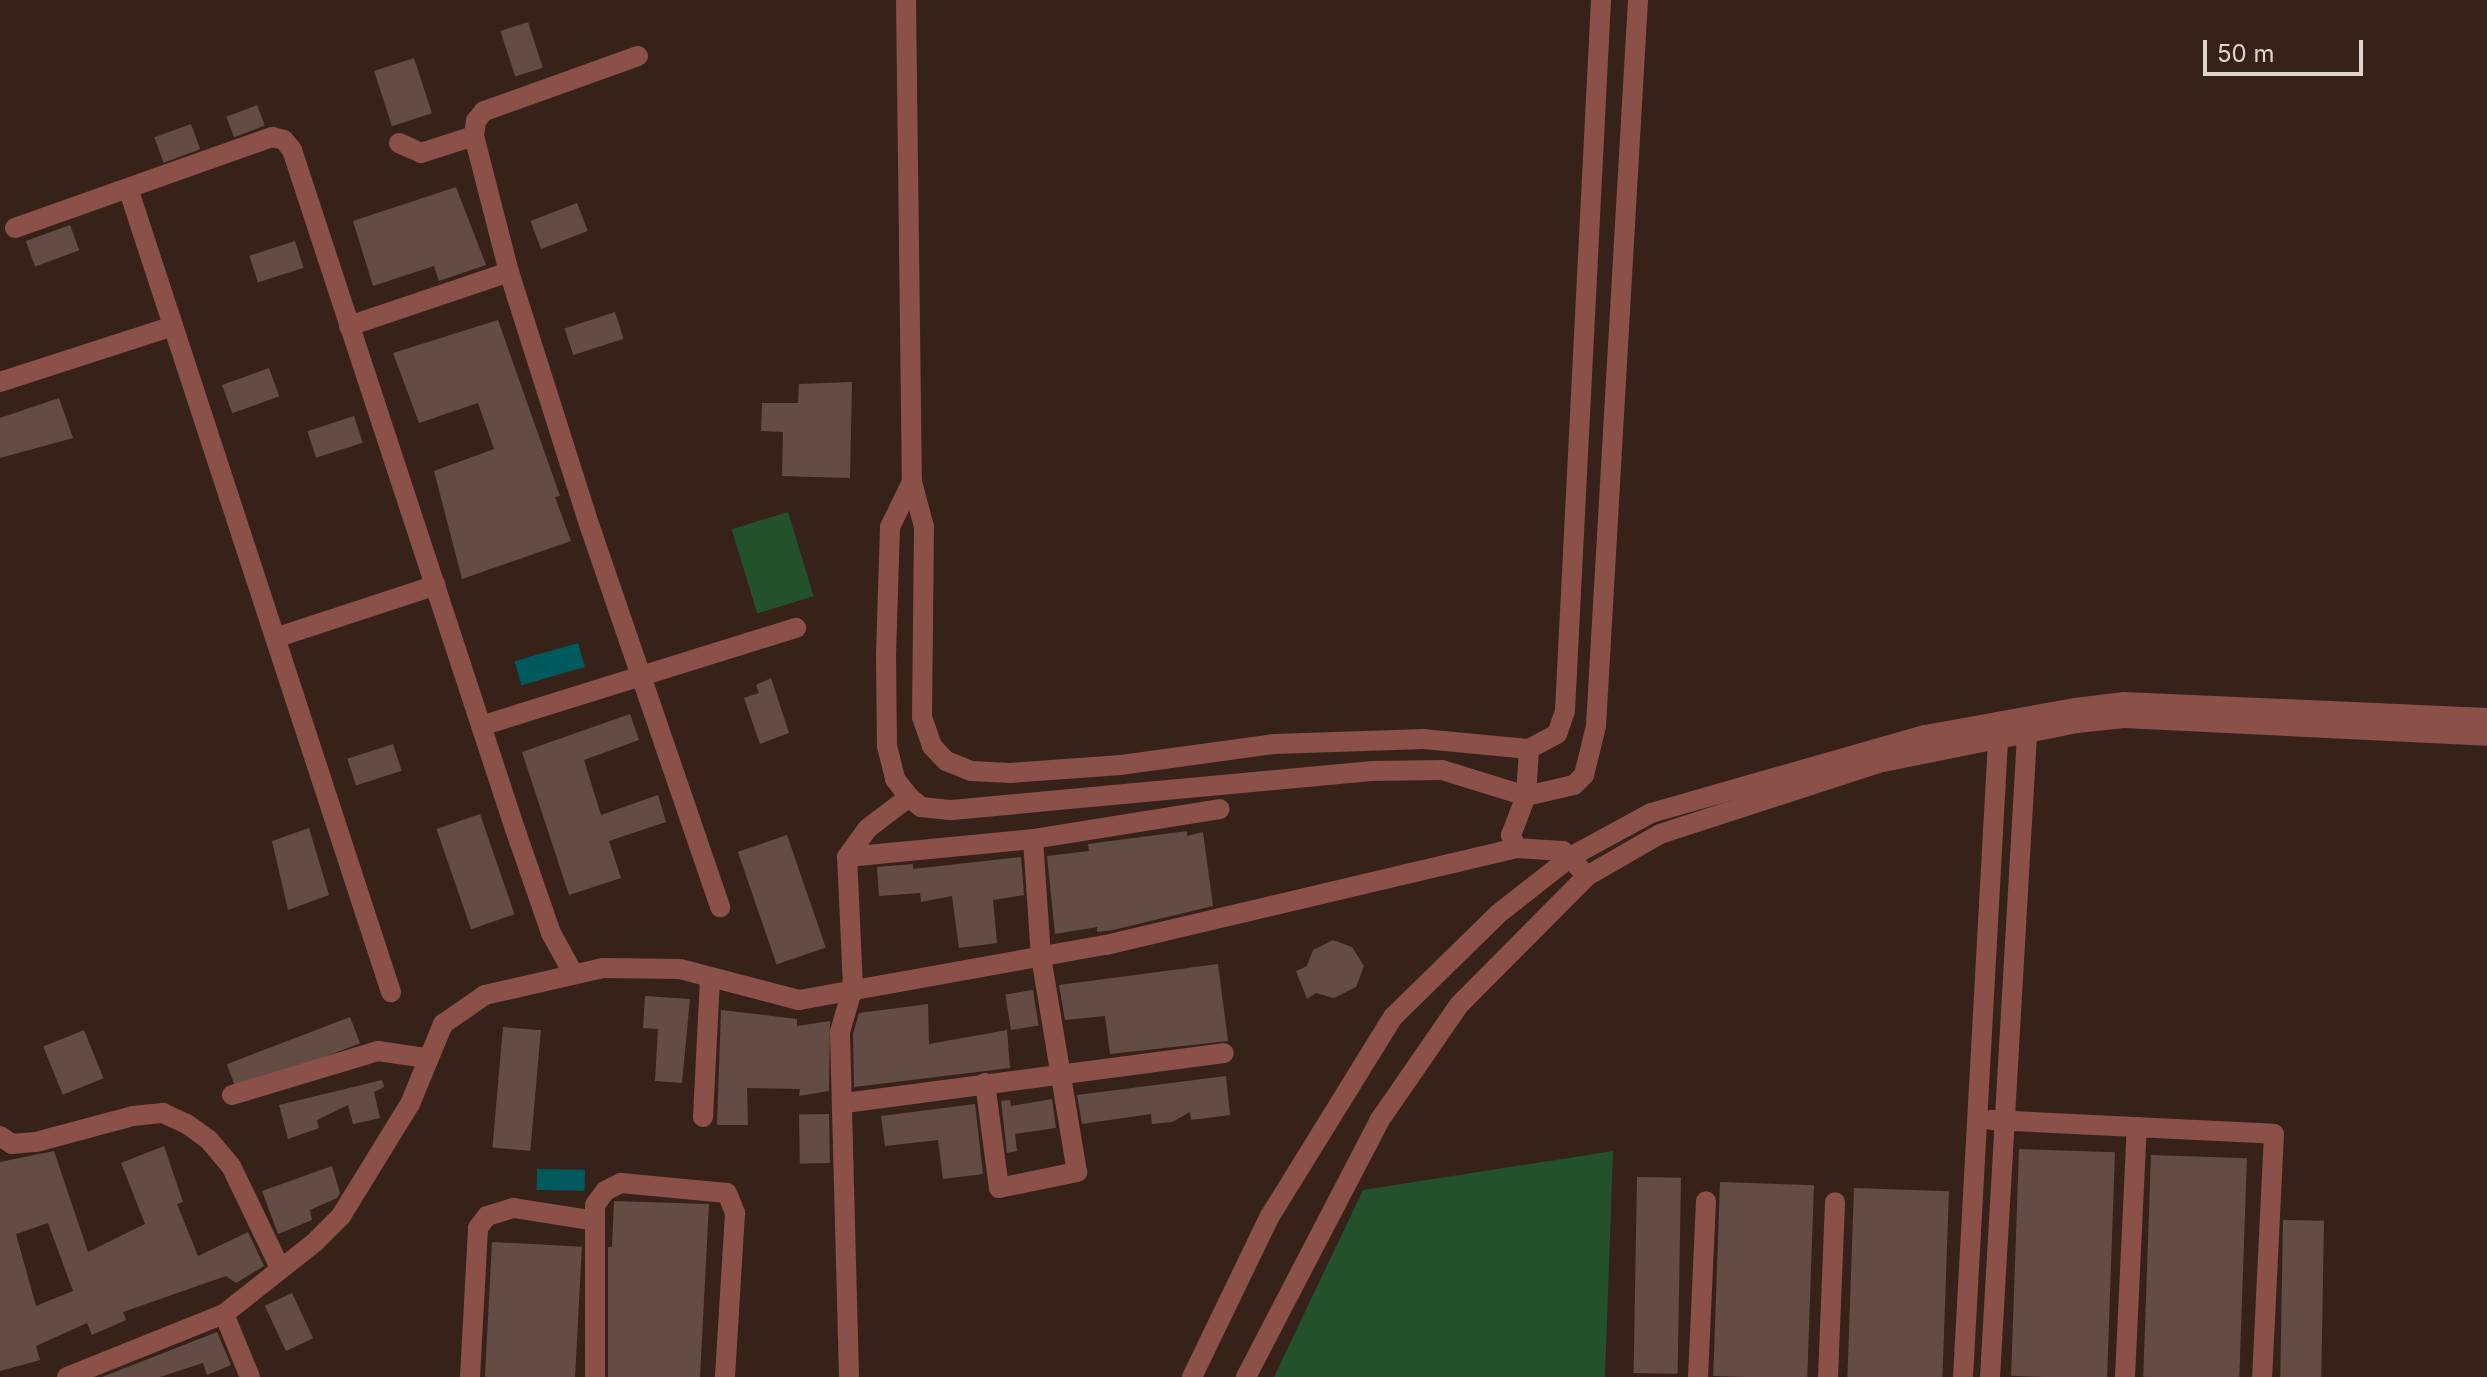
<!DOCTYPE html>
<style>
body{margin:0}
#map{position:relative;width:2487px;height:1377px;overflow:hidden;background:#37221a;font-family:Inter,sans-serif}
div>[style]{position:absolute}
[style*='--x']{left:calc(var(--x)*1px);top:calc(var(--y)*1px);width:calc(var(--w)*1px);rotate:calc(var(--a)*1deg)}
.green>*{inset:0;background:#22512c;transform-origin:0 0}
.water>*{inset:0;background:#00595c;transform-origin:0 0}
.building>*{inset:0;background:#634c43;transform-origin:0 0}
.minor>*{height:20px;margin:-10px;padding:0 10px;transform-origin:10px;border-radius:10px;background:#8b5048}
span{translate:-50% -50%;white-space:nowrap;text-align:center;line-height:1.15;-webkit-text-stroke:6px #37221a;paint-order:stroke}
.scale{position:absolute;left:2203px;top:40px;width:160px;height:36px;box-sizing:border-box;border:4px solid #e1d3cd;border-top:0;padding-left:10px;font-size:24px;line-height:28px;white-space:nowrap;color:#e1d3cd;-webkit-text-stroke:6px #37221a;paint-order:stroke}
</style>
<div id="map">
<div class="green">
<div style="left:788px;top:512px;width:88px;height:59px;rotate:73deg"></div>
<div style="clip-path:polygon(1613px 1151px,1605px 1377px,1274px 1377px,1363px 1190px)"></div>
</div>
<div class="water">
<div style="left:578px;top:643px;width:25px;height:66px;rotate:74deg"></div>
<div style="left:537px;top:1169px;width:48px;height:21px;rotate:1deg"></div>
</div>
<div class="building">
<div style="left:528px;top:22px;width:48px;height:29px;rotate:72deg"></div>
<div style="left:414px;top:58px;width:58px;height:42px;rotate:72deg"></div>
<div style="left:257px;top:105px;width:22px;height:33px;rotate:69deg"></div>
<div style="left:191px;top:124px;width:27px;height:39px;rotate:70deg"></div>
<div style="clip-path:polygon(456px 187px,486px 265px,439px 281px,434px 266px,373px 286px,353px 221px)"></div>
<div style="left:577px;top:203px;width:30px;height:50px;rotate:69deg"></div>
<div style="left:70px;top:225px;width:27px;height:47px;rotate:70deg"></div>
<div style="left:295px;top:241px;width:28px;height:48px;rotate:72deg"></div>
<div style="left:615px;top:312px;width:28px;height:53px;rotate:72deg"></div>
<div style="clip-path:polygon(498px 320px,560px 496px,555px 497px,571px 541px,462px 579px,434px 471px,494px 449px,478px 403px,419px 423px,393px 353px)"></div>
<div style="left:269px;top:368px;width:30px;height:50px;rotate:70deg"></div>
<div style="clip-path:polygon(852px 382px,850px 478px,782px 476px,783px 432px,761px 431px,762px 403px,798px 403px,799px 384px)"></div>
<div style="clip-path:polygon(59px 398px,73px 438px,0 458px,0 418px)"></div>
<div style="left:354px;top:416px;width:28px;height:49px;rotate:72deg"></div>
<div style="clip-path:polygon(771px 678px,789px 733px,760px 744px,744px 698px,759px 693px,756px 685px)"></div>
<div style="clip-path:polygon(630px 714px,639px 740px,584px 760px,601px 815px,658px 795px,666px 822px,609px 841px,621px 878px,569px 895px,522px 752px)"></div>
<div style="left:393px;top:744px;width:28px;height:48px;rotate:72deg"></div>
<div style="left:480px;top:814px;width:106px;height:46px;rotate:71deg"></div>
<div style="clip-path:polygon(309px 828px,329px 895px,288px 910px,272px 841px)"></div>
<div style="clip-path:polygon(1187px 831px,1187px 836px,1203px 832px,1213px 906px,1113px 930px,1097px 932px,1097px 927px,1055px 934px,1047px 856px,1089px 851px,1088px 844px)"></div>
<div style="left:787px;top:835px;width:119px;height:52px;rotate:71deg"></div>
<div style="clip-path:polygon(1021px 857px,1024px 895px,993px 900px,997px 943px,959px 948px,952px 896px,921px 902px,920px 893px,879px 896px,877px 867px,913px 864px,913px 869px)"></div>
<div style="clip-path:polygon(1333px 940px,1352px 947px,1364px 966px,1356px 987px,1334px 998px,1316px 993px,1307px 999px,1296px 971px,1307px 966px,1313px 950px)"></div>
<div style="clip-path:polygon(1218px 964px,1228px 1041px,1110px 1054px,1105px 1016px,1065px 1020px,1059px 985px)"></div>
<div style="left:1033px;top:990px;width:36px;height:28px;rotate:81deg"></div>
<div style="clip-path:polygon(645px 996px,690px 999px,682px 1083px,655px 1081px,658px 1029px,643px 1028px)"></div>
<div style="clip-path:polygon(928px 1004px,929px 1044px,1007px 1030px,1010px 1068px,854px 1087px,853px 1034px,859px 1013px)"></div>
<div style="clip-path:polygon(721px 1010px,797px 1019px,797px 1026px,830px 1021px,829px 1091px,799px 1096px,800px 1089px,747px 1088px,748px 1125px,717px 1125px)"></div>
<div style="left:350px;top:1017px;width:28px;height:132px;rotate:69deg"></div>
<div style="left:503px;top:1027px;width:38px;height:121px;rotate:5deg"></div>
<div style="left:84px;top:1030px;width:52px;height:44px;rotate:68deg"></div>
<div style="clip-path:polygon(1226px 1076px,1230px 1115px,1191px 1120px,1190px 1112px,1172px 1122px,1152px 1124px,1151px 1114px,1082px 1124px,1077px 1095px)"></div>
<div style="clip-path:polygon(382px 1080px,384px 1087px,374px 1092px,380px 1118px,353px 1124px,348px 1105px,317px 1120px,319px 1128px,288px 1139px,279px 1105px)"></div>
<div style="clip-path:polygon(1052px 1099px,1056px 1128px,1015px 1134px,1017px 1151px,1007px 1153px,1001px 1101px,1010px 1100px,1011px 1106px)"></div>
<div style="clip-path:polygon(975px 1104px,983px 1174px,943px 1179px,938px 1140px,885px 1146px,881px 1116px)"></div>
<div style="left:829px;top:1114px;width:49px;height:30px;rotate:89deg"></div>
<div style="clip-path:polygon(evenodd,164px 1146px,183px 1202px,177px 1204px,198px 1256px,248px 1232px,264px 1266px,236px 1283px,226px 1276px,123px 1312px,126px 1320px,92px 1335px,87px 1323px,36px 1346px,40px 1360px,0 1371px,0 1162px,54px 1151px,88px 1252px,145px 1224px,121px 1163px,164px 1146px,48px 1223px,73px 1291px,36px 1306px,16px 1234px,48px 1223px)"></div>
<div style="left:2019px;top:1149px;width:96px;height:227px;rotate:2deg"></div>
<div style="left:2151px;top:1155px;width:96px;height:222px;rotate:2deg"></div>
<div style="clip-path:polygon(332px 1166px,340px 1193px,337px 1198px,310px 1210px,312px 1220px,278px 1234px,262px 1191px)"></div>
<div style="left:1637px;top:1177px;width:44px;height:196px;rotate:1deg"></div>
<div style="left:1720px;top:1182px;width:94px;height:194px;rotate:2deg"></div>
<div style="left:1854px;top:1188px;width:95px;height:189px;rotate:2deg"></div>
<div style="clip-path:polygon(614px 1201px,709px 1204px,700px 1377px,608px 1377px,608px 1247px,612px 1247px)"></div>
<div style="left:2283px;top:1220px;width:41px;height:157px;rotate:1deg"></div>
<div style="left:492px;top:1242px;width:90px;height:135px;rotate:3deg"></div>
<div style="left:292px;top:1293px;width:50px;height:30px;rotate:65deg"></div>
<div style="clip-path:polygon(217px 1332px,231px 1365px,207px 1375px,203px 1363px,160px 1377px,102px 1377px)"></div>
</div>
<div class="minor">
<div style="--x:906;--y:0;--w:482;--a:89.3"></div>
<div style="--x:1601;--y:0;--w:712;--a:92.9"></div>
<div style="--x:1565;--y:711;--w:24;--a:109"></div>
<div style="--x:1557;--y:734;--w:32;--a:152"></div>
<div style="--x:1529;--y:749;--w:105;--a:-174.6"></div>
<div style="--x:1424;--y:739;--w:150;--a:178.1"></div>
<div style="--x:1274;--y:744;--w:154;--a:172.2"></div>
<div style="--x:1121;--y:765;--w:111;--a:175.9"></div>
<div style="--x:1010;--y:773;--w:39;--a:-177"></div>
<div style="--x:971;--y:771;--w:27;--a:-158"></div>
<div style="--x:946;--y:761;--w:21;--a:-133"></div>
<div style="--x:932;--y:746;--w:31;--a:-109"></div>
<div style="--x:922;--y:717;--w:190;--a:-89.4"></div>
<div style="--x:924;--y:527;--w:47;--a:-104.9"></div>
<div style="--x:912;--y:482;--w:50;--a:116.1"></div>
<div style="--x:890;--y:527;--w:127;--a:91.8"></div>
<div style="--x:886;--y:654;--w:92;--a:89.4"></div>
<div style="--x:887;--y:746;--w:34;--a:76"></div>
<div style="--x:895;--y:779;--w:23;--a:52"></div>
<div style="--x:909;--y:797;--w:16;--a:40"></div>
<div style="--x:921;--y:807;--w:31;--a:6"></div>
<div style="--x:952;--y:810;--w:421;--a:-5.3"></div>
<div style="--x:1371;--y:771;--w:71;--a:-0.8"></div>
<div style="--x:1442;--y:770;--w:88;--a:17.2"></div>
<div style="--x:1526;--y:796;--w:49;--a:-12.9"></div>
<div style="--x:1574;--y:785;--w:14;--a:-45"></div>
<div style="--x:1584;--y:775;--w:50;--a:-76.2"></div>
<div style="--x:1596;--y:726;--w:727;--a:-86.69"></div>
<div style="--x:638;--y:56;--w:164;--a:160.3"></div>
<div style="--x:484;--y:111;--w:13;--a:129"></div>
<div style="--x:476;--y:121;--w:15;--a:98"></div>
<div style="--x:474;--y:136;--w:140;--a:75.6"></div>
<div style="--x:509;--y:272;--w:268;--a:72.4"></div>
<div style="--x:590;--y:527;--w:402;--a:71.1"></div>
<div style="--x:399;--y:143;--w:24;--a:24"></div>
<div style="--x:421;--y:153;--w:56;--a:-17.8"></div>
<div style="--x:129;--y:191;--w:843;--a:71.89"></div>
<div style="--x:15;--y:228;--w:273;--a:-19.5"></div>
<div style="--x:272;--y:137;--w:12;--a:14"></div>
<div style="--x:284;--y:140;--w:13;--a:51"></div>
<div style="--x:292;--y:150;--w:715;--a:71.82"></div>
<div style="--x:515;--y:829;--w:110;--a:70.9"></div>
<div style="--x:551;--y:933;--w:46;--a:61.2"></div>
<div style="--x:349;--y:326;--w:169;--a:-18.6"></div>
<div style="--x:0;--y:382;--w:182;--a:-17.9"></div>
<div style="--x:278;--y:637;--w:166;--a:-18.2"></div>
<div style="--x:484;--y:725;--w:327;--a:-17.3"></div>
<div style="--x:1516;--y:848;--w:14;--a:-111"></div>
<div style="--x:1511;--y:835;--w:42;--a:-69"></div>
<div style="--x:1526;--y:796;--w:47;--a:-86.3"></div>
<div style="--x:847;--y:857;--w:187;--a:-5.5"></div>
<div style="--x:1033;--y:839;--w:189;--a:-9.1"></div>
<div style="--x:985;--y:1083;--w:106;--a:82.4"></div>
<div style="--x:999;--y:1188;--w:80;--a:-11.6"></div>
<div style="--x:1077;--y:1172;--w:218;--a:-99.5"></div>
<div style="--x:1041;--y:957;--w:118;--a:-93.9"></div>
<div style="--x:232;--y:1095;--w:152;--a:-16.8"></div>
<div style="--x:378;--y:1051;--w:49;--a:8.3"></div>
<div style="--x:845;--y:1103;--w:382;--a:-7.5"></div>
<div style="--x:703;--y:1117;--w:139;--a:-87.1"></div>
<div style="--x:1991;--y:1120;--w:283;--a:2.8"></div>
<div style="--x:2274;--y:1134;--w:243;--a:92.8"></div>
<div style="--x:0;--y:1136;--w:14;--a:34"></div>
<div style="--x:12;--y:1144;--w:24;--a:-5"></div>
<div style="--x:36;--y:1142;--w:100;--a:-15"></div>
<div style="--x:133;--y:1116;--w:30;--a:-6"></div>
<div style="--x:163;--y:1113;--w:26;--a:25"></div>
<div style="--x:187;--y:1124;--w:27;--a:36"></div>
<div style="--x:209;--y:1140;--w:34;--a:50"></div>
<div style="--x:231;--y:1166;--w:113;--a:64.3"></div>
<div style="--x:224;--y:1314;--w:68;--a:67.6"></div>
<div style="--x:67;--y:1377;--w:169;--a:-21.9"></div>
<div style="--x:224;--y:1314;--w:115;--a:-38.3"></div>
<div style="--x:314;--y:1243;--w:38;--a:-45"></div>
<div style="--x:341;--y:1216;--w:132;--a:-58.4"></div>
<div style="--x:410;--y:1104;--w:87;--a:-67.6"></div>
<div style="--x:443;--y:1024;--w:51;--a:-34.6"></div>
<div style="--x:485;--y:995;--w:121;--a:-12.9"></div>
<div style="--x:603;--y:968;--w:77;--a:0.7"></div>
<div style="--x:680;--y:969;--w:123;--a:14.6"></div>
<div style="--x:799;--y:1000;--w:312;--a:-10.2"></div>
<div style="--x:1106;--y:945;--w:421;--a:-13.3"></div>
<div style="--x:1516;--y:848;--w:47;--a:3.7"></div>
<div style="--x:1563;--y:851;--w:35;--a:46"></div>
<div style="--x:470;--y:1377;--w:149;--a:-86.9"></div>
<div style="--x:478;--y:1228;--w:15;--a:-53"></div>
<div style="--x:487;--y:1216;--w:28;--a:-17"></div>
<div style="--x:514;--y:1208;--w:82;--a:9.1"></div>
<div style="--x:595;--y:1377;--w:172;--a:-90"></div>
<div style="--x:595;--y:1205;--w:17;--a:-54"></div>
<div style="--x:605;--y:1191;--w:18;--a:-27"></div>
<div style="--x:621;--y:1183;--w:106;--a:5.4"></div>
<div style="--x:727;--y:1193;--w:22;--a:68"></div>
<div style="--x:735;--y:1213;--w:164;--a:93.5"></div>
<div style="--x:849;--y:1377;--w:345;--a:-91.5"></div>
<div style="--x:840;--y:1032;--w:47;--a:-73.9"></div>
<div style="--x:853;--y:987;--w:130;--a:-92.6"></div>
<div style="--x:847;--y:857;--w:34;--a:-54"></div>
<div style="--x:867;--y:829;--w:53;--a:-37.3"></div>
<div style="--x:1192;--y:1377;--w:179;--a:-64.2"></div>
<div style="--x:1270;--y:1216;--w:234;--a:-58.3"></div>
<div style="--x:1393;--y:1017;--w:147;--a:-44.4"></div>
<div style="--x:1498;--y:914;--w:94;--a:-38.1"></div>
<div style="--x:1572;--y:856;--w:90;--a:-28.6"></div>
<div style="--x:1651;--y:813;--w:285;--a:-15.9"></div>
<div style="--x:1925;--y:735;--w:152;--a:-10.2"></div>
<div style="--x:2075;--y:708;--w:48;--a:-7.1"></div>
<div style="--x:2123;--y:702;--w:364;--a:2.5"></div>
<div style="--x:1246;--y:1377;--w:288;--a:-62.5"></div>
<div style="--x:1379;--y:1121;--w:141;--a:-55.4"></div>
<div style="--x:1459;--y:1005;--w:182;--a:-45.2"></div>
<div style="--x:1587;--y:876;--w:84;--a:-29.9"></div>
<div style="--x:1660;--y:834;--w:229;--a:-18"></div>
<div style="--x:1878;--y:763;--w:203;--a:-11.4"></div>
<div style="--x:2077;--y:723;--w:47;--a:-6.1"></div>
<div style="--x:2124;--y:718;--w:363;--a:2.8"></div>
<div style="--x:1698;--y:1377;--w:176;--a:-87.4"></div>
<div style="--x:1828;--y:1377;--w:175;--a:-87.7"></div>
<div style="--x:1963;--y:1377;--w:656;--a:-86.85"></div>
<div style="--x:1990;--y:1377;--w:660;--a:-86.7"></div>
<div style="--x:2125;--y:1377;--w:250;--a:-87.3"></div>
</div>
<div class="scale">50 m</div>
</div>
